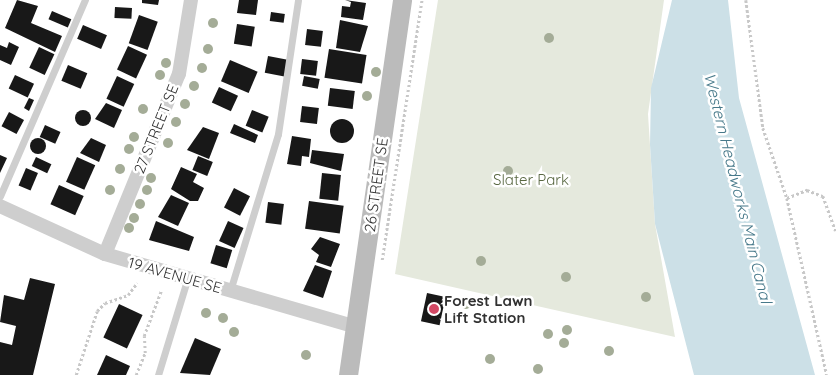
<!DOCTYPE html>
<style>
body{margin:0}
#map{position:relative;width:836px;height:375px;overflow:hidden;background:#fff;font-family:Quicksand,sans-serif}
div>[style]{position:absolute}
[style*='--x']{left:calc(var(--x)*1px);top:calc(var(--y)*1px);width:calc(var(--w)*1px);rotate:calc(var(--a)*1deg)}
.green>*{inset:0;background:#e5e9dd}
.water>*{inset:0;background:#cce0e7}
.building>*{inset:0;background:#181818;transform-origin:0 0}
.round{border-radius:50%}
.path>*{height:2.5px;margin-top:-1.25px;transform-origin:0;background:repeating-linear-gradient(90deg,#c8c8c8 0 2.5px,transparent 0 5px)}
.lane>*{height:7px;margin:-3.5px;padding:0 3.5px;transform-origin:3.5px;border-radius:3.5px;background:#cecece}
.street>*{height:14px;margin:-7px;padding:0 7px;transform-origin:7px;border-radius:7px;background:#cecece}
.secondary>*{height:19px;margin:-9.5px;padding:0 9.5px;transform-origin:9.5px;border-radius:9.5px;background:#bbb}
.trees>*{width:10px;height:10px;margin:-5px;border-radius:50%;background:#a4ac97}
.dots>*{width:14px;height:14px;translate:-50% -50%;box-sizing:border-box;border:2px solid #fff;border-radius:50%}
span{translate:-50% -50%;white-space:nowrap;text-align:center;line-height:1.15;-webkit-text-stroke:5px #fff;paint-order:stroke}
.street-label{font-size:15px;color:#313131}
.park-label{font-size:15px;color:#596842}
.poi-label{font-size:15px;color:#313131;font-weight:700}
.left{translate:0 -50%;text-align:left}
.water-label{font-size:16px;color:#47798a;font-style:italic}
</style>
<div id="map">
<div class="green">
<div style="clip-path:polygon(438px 0,664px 0,648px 114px,655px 224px,675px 337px,395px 274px)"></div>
</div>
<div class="water">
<div style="clip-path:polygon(672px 0,728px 0,739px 98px,815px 375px,694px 375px,655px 224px,650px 145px,651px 88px)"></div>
</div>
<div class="building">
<div style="clip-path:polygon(17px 0,38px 6px,31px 23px,62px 36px,55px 52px,5px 28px)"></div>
<div style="clip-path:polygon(142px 0,159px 0,158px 5px,142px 3px)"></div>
<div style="clip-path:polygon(239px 0,258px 0,256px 15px,237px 13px)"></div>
<div style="clip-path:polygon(345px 0,366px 3px,363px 20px,341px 17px,342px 6px,350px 7px,351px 2px)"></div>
<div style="left:115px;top:7px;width:17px;height:11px;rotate:3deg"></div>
<div style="left:52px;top:11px;width:21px;height:9px;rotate:23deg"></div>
<div style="left:271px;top:12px;width:14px;height:9px;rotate:8deg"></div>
<div style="left:139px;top:15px;width:20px;height:30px;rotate:20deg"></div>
<div style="clip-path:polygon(340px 20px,368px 26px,360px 52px,336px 48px)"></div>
<div style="left:237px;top:24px;width:18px;height:20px;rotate:9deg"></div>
<div style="left:83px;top:25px;width:26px;height:15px;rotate:23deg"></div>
<div style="left:307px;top:29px;width:16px;height:16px;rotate:7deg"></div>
<div style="clip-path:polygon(9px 42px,19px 47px,11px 65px,0 60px,0 45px,7px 48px)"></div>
<div style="left:128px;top:46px;width:21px;height:26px;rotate:25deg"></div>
<div style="left:39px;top:47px;width:17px;height:23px;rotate:25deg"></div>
<div style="left:329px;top:49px;width:38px;height:29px;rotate:9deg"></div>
<div style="left:268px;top:56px;width:20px;height:17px;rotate:11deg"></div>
<div style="left:302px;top:59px;width:16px;height:15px;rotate:7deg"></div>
<div style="left:230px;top:60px;width:30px;height:23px;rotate:23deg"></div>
<div style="left:68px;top:65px;width:21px;height:17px;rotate:23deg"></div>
<div style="left:15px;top:75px;width:21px;height:15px;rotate:25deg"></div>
<div style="left:117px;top:76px;width:19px;height:25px;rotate:25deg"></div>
<div style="left:304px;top:76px;width:16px;height:10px;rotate:11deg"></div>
<div style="left:219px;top:87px;width:21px;height:17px;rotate:25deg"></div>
<div style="left:330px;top:88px;width:25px;height:18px;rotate:7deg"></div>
<div style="clip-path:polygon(29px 98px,34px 100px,29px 111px,24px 108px)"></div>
<div style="clip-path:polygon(106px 103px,122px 110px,114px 128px,95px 119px)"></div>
<div style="left:302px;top:106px;width:17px;height:16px;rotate:7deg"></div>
<div class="round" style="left:75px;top:110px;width:16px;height:16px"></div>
<div style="left:252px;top:110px;width:18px;height:17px;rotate:22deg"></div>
<div style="left:9px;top:112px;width:17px;height:16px;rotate:28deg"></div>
<div class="round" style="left:330px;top:119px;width:24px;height:24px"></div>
<div style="clip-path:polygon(234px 124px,258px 135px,255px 143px,230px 133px)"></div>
<div style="left:45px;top:125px;width:17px;height:13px;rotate:24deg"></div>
<div style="clip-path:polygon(203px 127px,219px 133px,209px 159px,187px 150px)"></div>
<div style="clip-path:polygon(292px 136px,311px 139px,309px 157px,302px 156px,301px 166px,287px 164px)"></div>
<div class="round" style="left:30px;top:138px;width:16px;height:16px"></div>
<div style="clip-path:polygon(91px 138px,106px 145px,99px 162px,80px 153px)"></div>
<div style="clip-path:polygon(312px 150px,344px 154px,341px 171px,310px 163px)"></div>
<div style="clip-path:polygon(0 155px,7px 158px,0 173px)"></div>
<div style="left:198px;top:156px;width:16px;height:15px;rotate:22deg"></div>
<div style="left:36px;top:157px;width:17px;height:10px;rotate:25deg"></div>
<div style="left:77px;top:157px;width:20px;height:27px;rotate:24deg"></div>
<div style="clip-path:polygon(181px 167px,197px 174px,193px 182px,204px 188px,198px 201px,190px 201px,171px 189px)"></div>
<div style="left:26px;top:168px;width:13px;height:19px;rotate:23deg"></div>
<div style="left:322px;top:173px;width:19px;height:26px;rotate:6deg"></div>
<div style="left:59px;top:185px;width:27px;height:21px;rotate:24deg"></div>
<div style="left:234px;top:188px;width:18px;height:22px;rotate:27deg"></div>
<div style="clip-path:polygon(171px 195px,189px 203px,178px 226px,158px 217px)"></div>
<div style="left:309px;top:201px;width:35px;height:28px;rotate:8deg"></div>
<div style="left:268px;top:202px;width:16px;height:21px;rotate:7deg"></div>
<div style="clip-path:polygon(156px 221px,194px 237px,189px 251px,149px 240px)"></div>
<div style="left:228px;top:221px;width:17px;height:22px;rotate:24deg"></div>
<div style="clip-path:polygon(320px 237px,340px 244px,331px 267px,316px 262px,319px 255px,311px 249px)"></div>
<div style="left:216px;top:245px;width:17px;height:19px;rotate:17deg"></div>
<div style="clip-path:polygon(315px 265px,332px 271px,323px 298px,303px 291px)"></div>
<div style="clip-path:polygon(30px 278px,55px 284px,33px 375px,0 375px,0 342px,12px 345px,16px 326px,0 322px,4px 295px,24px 300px)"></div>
<div style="left:427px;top:293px;width:19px;height:29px;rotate:12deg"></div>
<div style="left:119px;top:304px;width:26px;height:37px;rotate:25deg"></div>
<div style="clip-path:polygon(195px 338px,221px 349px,210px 375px,180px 373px)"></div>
<div style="clip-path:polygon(106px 355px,130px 366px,126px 375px,97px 375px)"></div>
</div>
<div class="path">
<div style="--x:746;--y:0;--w:129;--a:82.4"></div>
<div style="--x:763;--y:128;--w:74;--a:71.1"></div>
<div style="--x:787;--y:198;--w:181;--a:77.3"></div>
<div style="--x:787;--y:198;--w:22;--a:-22"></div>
<div style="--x:807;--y:190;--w:17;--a:21"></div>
<div style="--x:823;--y:196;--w:37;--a:70"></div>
<div style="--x:382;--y:260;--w:263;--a:-81.3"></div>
<div style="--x:76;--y:375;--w:67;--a:-71.8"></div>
<div style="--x:97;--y:311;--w:11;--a:-45"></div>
<div style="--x:105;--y:303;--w:24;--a:-19"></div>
<div style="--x:128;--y:295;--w:15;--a:-53"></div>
<div style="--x:136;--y:375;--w:24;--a:-68"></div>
<div style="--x:145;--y:353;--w:17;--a:-93"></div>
<div style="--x:144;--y:336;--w:48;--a:-69.3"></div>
</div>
<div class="lane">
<div style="--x:0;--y:196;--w:214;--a:-66.6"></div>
<div style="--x:230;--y:291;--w:164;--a:-73"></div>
<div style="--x:278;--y:134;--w:135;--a:-81.5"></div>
<div style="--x:158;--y:375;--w:99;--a:-73"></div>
</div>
<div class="street">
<div style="--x:0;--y:206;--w:115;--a:24.6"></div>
<div style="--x:105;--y:254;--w:261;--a:16.2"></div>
<div style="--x:105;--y:254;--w:195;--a:-67.7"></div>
<div style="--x:179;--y:74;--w:75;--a:-80.8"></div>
</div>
<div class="secondary">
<div style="--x:348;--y:375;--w:379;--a:-81.8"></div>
</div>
<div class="trees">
<div style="left:213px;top:23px"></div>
<div style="left:549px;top:38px"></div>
<div style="left:208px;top:49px"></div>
<div style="left:166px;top:63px"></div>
<div style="left:202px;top:68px"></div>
<div style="left:376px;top:72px"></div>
<div style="left:160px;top:75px"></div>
<div style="left:194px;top:86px"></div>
<div style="left:367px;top:96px"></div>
<div style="left:185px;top:104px"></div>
<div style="left:143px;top:109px"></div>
<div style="left:176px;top:122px"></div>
<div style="left:134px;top:137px"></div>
<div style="left:168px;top:143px"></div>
<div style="left:129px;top:149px"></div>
<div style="left:120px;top:169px"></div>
<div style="left:508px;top:171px"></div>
<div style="left:151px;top:178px"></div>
<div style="left:110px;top:190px"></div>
<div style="left:147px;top:190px"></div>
<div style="left:140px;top:204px"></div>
<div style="left:134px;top:218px"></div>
<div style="left:129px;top:228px"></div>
<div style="left:481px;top:261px"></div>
<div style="left:566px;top:277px"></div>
<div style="left:646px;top:297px"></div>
<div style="left:466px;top:304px"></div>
<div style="left:206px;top:313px"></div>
<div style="left:223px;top:318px"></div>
<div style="left:567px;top:330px"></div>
<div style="left:234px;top:332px"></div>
<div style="left:548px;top:334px"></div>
<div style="left:564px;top:343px"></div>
<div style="left:609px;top:351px"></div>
<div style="left:306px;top:355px"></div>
<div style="left:490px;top:359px"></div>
<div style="left:538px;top:369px"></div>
</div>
<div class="dots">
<div style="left:434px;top:309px;background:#d24864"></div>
</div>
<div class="street-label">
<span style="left:156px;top:129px;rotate:-68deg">27 STREET SE</span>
<span style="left:376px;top:185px;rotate:-82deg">26 STREET SE</span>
<span style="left:175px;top:275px;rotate:16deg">19 AVENUE SE</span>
</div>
<div class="park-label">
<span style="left:531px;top:180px">Slater Park</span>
</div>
<div class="poi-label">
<span class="left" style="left:444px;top:309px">Forest Lawn<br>Lift Station</span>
</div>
<div class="water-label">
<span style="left:738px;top:188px;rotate:76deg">Western Headworks Main Canal</span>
</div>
</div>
